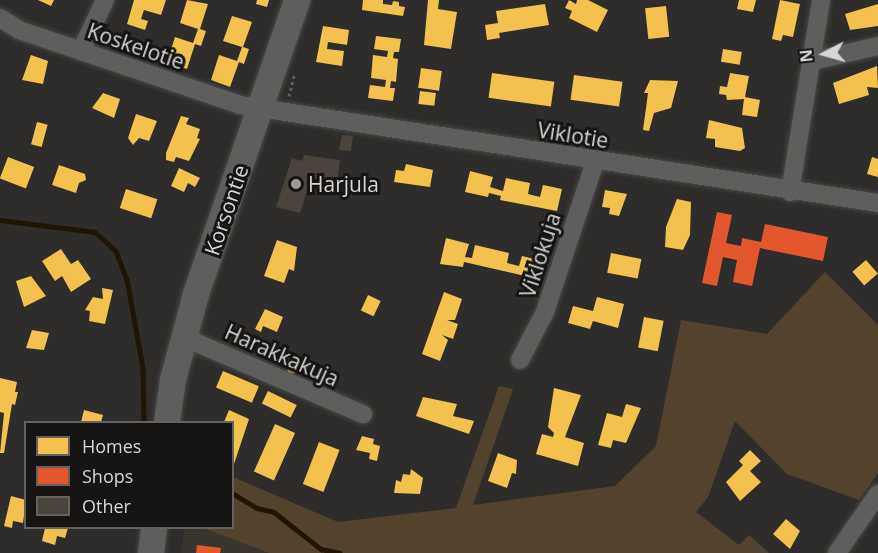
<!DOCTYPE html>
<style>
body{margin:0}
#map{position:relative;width:878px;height:553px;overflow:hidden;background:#2e2d2b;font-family:"Open Sans",sans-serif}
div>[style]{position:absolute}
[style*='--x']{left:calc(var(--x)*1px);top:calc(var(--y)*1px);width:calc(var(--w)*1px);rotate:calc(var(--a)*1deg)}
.built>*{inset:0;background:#39342d}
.green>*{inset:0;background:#53432e}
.homes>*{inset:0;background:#f2c14e;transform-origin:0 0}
.shops>*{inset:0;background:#e4572e}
.stream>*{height:4.5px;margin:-2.25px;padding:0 2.25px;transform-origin:2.25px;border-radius:2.25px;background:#201404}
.building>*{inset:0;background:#4a443c}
.path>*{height:3px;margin-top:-1.5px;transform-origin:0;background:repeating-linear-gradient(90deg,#60605f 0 3px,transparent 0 6px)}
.roads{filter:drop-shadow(0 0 2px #484846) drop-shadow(0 0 2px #484846)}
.minor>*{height:18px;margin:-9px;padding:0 9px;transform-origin:9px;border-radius:9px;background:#5e5e5d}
.secondary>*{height:26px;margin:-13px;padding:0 13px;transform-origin:13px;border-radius:13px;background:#5e5e5d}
.dots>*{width:16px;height:16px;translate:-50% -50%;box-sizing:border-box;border:3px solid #161514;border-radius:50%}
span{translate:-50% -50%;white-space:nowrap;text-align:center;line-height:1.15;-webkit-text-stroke:6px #161514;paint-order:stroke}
.street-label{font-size:21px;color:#d7d6d4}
.poi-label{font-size:21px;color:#d7d6d4}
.left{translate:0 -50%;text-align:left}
.legend{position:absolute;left:24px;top:421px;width:210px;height:108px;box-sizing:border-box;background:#161514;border:2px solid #636261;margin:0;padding:8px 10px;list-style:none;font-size:18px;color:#d7d6d4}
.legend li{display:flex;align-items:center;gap:12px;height:30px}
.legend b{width:30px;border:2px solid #636261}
.north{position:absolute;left:794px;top:24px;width:60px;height:60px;-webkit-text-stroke:4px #161514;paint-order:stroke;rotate:264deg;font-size:16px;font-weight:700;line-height:24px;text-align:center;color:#d7d6d4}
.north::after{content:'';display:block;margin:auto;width:21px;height:27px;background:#d7d6d4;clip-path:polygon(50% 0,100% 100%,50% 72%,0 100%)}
</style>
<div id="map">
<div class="built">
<div style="clip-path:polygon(184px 528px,203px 528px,269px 553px,181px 553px)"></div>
</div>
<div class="green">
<div style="clip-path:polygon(825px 272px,878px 325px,878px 473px,859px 500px,787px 474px,735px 421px,708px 497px,696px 512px,739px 545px,749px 535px,769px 553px,269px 553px,203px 528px,232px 528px,233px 477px,338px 522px,456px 508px,499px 386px,513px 389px,473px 505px,615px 486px,656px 446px,681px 320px,767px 334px)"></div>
</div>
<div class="homes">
<div style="clip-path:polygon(38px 0,54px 0,51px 6px)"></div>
<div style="clip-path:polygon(134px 0,166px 0,161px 15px,144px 10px,141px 19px,148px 21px,145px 30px,127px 24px)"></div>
<div style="clip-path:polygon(187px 0,208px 4px,200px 29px,206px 31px,201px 46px,195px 44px,187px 69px,167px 62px,175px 37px,193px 43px,198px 29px,180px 23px)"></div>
<div style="clip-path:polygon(257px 0,269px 0,267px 7px,256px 4px)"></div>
<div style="clip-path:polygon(363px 0,383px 0,383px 4px,392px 5px,393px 1px,399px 2px,399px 6px,405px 7px,403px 16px,362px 10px)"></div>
<div style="clip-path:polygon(428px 0,439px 0,438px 9px,457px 12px,451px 49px,424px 45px)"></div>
<div style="clip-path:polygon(569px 0,576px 4px,577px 0,588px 0,608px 10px,597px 32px,569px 18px,572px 11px,565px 8px)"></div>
<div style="clip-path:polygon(739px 0,756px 0,753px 12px,737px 9px)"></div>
<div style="clip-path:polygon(780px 0,800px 4px,793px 37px,783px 35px,781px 41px,772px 39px)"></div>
<div style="clip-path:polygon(545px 4px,549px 25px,499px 33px,500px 38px,487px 40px,485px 25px,498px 23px,496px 11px)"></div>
<div style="clip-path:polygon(878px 4px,878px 26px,850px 30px,845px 14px)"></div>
<div style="left:666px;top:6px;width:31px;height:21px;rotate:84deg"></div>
<div style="clip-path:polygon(232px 16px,252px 22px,243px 47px,249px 49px,244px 64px,239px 62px,230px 87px,211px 80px,219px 55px,237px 61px,242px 47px,223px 41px)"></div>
<div style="clip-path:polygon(323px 26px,349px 30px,347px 45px,328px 42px,327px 49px,344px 51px,342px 66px,316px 62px)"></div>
<div style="clip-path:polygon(376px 36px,401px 39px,399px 52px,394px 52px,393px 58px,398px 59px,396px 82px,391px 81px,390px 88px,395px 88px,393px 101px,368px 98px,370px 85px,385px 87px,386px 80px,371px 78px,373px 55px,387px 57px,388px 51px,374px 49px)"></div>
<div style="left:723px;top:49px;width:19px;height:13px;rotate:9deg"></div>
<div style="clip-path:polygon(31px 55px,48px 61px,43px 84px,22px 80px)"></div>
<div style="clip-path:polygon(877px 66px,878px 88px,867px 87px,869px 95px,839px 104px,833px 83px)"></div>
<div style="left:421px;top:68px;width:21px;height:20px;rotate:8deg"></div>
<div style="left:492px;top:73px;width:63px;height:25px;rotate:8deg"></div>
<div style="clip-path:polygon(730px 73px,749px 76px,745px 97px,760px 100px,757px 117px,742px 115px,744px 99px,727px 100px,726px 95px,719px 94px,720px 86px,727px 87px)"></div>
<div style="left:574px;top:75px;width:49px;height:25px;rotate:8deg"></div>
<div style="clip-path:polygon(650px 80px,678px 81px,671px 108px,654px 113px,649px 131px,643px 130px,648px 93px,644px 93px)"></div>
<div style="left:420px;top:91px;width:16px;height:13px;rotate:7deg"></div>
<div style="clip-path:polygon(103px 93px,120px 99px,114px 118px,92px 108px)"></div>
<div style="clip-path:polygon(136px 114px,157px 121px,149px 141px,139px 138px,133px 145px,128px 138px)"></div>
<div style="clip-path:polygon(181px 116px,189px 118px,186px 124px,200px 129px,197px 138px,200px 139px,189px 161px,176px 157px,174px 162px,166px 160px,166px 153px)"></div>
<div style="clip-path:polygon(709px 120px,742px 128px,745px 148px,740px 151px,715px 147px,715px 139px,706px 138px)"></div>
<div style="left:37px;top:122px;width:11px;height:23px;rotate:15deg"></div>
<div style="left:8px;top:157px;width:28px;height:23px;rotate:21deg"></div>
<div style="clip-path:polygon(872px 157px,878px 159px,878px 177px,867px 174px)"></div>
<div style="clip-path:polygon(406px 164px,433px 170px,430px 187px,394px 182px,396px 170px,404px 171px)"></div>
<div style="clip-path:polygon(59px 165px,85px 174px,86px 180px,79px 183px,76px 193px,52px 185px)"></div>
<div style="clip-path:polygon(179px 168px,200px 178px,195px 187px,188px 183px,184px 192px,171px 186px)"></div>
<div style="clip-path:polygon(470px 171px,493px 177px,490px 187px,503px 191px,506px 178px,530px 183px,528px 194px,540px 197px,543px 185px,562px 189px,557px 211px,500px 200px,501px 196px,489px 193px,488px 197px,465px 192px)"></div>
<div style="left:126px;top:189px;width:33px;height:20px;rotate:18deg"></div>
<div style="clip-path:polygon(605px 190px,627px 194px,619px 216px,609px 214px,610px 208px,602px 207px)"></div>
<div style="clip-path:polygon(677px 199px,691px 202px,690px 235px,683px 250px,665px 247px,666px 227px)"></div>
<div style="clip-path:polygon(446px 238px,469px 244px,465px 257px,472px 258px,475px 245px,509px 253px,507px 263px,519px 266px,522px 256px,538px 260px,534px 278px,464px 262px,463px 267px,440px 264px)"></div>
<div style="clip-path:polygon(277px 240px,297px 247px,294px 271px,289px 269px,284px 283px,264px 276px)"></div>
<div style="clip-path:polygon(61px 249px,71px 264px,78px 260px,91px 279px,71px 292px,62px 276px,55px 281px,42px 261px)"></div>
<div style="left:611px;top:253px;width:31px;height:20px;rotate:11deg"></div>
<div style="left:866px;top:260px;width:18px;height:18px;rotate:49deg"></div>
<div style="clip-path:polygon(31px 276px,46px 296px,24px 307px,16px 281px)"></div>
<div style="clip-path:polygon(102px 288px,113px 290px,105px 324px,89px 321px,90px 311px,85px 310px,93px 297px,103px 299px)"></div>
<div style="clip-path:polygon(444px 292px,462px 299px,455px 320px,447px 320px,458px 324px,453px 339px,442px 335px,448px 340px,440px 361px,422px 354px)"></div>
<div style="left:368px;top:295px;width:14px;height:17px;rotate:25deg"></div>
<div style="clip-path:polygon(597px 297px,624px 304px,618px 328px,593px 321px,590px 329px,568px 323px,573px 306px,593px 311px)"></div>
<div style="clip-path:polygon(265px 309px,283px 317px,277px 332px,263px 326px,261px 332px,255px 329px)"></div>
<div style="left:644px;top:317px;width:20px;height:31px;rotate:11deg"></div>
<div style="clip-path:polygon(32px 330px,49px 333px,44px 350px,26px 348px)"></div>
<div style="left:299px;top:355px;width:17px;height:14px;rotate:80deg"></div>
<div style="left:223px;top:371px;width:39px;height:18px;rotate:23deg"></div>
<div style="clip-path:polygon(0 378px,17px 382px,15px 392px,18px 392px,15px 405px,12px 404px,4px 453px,0 453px,4px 413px,0 412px)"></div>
<div style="clip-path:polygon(554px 388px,581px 395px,565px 437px,584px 443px,578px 466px,536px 454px,542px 434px,553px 437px,554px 433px,548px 427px)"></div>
<div style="left:268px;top:391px;width:32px;height:14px;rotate:26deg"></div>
<div style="clip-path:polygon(423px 397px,457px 404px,453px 416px,474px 421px,469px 434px,416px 416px)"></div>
<div style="clip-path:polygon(626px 404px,641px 408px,626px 443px,613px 440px,611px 448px,598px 445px,607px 413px,622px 417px)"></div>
<div style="clip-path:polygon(84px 410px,103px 415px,101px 422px,81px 422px)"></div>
<div style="clip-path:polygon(229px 410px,249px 419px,233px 467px,232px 422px,224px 422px)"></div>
<div style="left:275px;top:424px;width:22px;height:52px;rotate:24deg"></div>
<div style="clip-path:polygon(362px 436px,374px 439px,373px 444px,380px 446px,377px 461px,369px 459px,370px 453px,356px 450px)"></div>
<div style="left:319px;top:442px;width:22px;height:45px;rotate:21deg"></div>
<div style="clip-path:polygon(750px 450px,761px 461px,750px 471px,761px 482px,740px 501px,726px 482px,743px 465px,739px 461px)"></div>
<div style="clip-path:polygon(498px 453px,517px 460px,516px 474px,512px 473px,507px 488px,488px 481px)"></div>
<div style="clip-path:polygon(411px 469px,423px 478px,420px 494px,394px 493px,396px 480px,401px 482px,403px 474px,410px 475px)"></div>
<div style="clip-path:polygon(11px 496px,26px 500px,23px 523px,13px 521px,12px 528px,4px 526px)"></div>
<div style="clip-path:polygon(786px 519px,800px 531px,790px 549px,773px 534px)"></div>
<div style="clip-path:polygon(45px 528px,68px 528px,65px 538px,57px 536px,55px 545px,42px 541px)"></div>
</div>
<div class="shops">
<div style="clip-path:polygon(717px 212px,732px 215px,726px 243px,741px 246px,742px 238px,761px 242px,765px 224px,828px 237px,823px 261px,760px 248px,752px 286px,733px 282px,737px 260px,723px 257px,717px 286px,702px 283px)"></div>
<div style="clip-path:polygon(197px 545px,221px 548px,220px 553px,196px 553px)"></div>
</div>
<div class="stream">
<div style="--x:0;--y:220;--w:96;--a:7.2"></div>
<div style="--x:95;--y:232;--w:28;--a:42"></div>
<div style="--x:116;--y:251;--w:30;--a:69"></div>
<div style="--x:127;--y:279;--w:90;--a:79.8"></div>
<div style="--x:143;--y:368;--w:54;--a:88.9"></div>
<div style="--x:232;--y:493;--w:29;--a:31"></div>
<div style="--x:257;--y:508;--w:17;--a:13"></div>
<div style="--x:274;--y:512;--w:60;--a:38.2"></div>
<div style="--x:321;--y:549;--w:19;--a:12"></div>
</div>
<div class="building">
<div style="clip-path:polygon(342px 135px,353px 136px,351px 151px,339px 150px)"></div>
<div style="clip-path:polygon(304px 155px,340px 160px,338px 177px,311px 178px,300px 213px,276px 207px,292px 158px,302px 161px)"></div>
</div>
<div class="path">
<div style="--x:289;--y:96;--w:21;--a:-76"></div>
</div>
<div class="roads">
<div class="minor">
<div style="--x:0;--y:18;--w:22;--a:32"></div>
<div style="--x:19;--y:30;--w:233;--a:18.7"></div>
<div style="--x:240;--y:105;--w:645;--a:8.73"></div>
<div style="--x:81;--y:51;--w:56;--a:-64.8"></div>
<div style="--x:812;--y:61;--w:68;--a:-12.8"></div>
<div style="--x:790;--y:192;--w:194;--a:-80.8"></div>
<div style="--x:183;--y:337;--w:196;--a:23.2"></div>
<div style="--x:520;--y:360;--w:54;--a:-62.5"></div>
<div style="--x:545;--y:312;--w:158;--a:-71.6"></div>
<div style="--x:837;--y:553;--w:72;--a:-55.2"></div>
</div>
<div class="secondary">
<div style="--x:167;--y:422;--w:42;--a:-81.9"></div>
<div style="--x:173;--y:380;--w:89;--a:-75"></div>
<div style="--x:196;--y:294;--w:311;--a:-71"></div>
<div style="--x:151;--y:553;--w:25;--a:-83"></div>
</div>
</div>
<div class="dots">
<div style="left:296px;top:184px;background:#9c9b99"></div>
</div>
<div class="street-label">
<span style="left:136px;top:46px;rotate:19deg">Koskelotie</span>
<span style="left:573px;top:135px;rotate:9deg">Viklotie</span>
<span style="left:226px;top:210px;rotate:-71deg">Korsontie</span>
<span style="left:540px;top:255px;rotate:-72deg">Viklokuja</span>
<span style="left:282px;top:355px;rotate:24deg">Harakkakuja</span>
</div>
<div class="poi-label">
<span class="left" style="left:308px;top:184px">Harjula</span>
</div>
<ul class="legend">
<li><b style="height:16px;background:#f2c14e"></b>Homes</li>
<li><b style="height:16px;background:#e4572e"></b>Shops</li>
<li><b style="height:16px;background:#4a443c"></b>Other</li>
</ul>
<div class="north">N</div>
</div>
